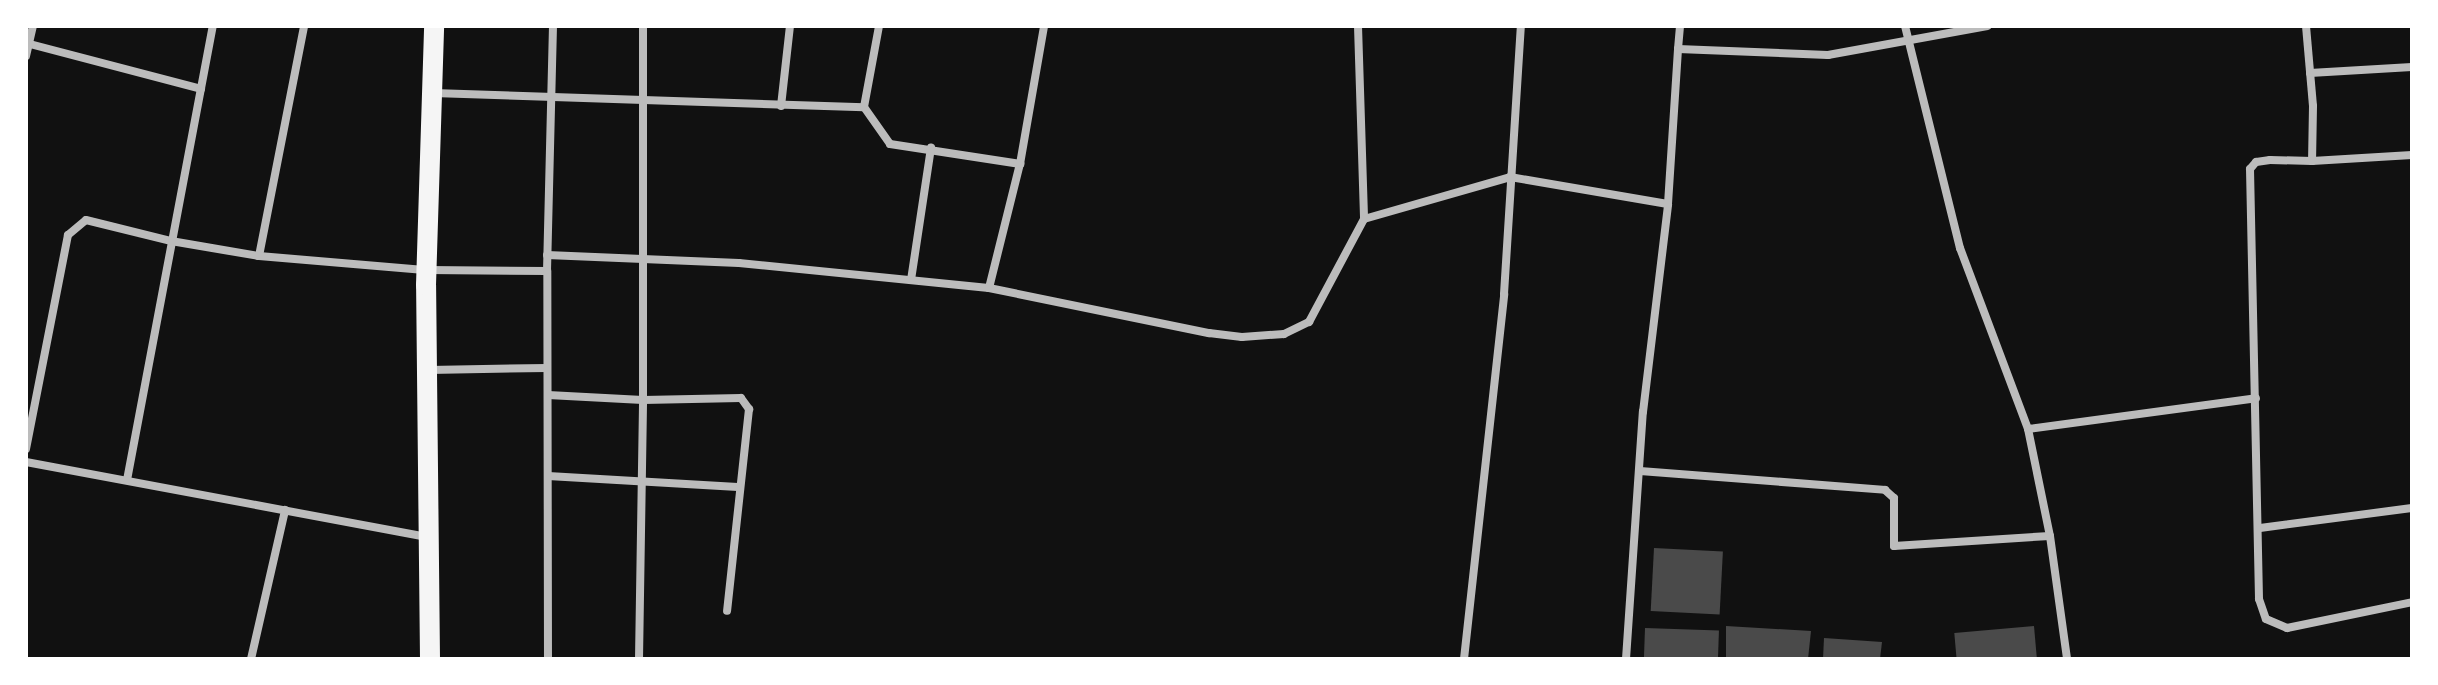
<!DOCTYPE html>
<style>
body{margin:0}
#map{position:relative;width:2438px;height:685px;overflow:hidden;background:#111;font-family:Helvetica,sans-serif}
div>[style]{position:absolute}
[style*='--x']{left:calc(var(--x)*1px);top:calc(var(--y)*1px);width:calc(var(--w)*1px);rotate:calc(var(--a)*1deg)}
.building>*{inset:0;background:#4a4a4a;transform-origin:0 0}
.minor>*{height:8px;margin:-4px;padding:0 4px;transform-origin:4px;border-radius:4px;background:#bcbcbc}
.primary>*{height:20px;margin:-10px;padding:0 10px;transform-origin:10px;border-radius:10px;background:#f5f5f5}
span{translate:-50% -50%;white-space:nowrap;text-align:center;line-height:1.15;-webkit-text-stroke:8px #fff;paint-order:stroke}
.frame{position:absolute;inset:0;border:28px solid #fff;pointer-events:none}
</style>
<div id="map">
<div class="building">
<div style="left:1654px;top:548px;width:69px;height:63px;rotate:3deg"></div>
<div style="clip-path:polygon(1726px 626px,1811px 631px,1808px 659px,1726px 659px)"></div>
<div style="left:2034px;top:626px;width:33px;height:80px;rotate:85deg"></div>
<div style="left:1645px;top:628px;width:74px;height:31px;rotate:2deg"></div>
<div style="clip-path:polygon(1824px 638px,1882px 642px,1880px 659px,1823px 659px)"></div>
</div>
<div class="minor">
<div style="--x:1358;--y:26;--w:193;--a:88.2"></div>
<div style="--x:1905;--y:26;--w:229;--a:76.1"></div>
<div style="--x:1960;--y:248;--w:193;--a:69.4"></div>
<div style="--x:2028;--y:429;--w:109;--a:78.4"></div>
<div style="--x:2050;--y:536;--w:124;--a:82.1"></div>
<div style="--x:2306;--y:26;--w:80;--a:85"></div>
<div style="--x:2313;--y:106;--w:55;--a:91"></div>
<div style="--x:2312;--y:161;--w:42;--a:-178.6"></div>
<div style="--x:2270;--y:160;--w:14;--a:172"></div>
<div style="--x:2256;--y:162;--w:9;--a:131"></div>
<div style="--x:2250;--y:169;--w:430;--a:88.8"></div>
<div style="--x:2259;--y:599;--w:21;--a:71"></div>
<div style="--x:2266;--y:619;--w:23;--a:23"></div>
<div style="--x:2287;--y:628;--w:128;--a:-11.7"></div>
<div style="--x:26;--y:43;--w:181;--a:14.7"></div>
<div style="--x:1678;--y:49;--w:23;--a:-85"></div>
<div style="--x:26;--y:56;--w:31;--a:-77"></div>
<div style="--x:2310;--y:73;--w:102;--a:-3.4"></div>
<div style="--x:433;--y:93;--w:431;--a:1.9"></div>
<div style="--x:864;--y:107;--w:45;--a:54.9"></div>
<div style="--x:890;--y:144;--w:132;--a:8.7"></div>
<div style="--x:781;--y:106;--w:81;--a:-83.6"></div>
<div style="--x:864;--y:107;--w:82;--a:-79.5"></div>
<div style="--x:2312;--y:161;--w:100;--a:-3.4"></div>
<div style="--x:547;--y:255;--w:192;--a:2.4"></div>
<div style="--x:739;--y:263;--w:251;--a:5.7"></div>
<div style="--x:989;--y:288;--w:225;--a:11.6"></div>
<div style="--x:1209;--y:333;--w:33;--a:7"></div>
<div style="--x:1242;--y:337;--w:42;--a:-4.1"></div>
<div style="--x:1284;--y:334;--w:28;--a:-26"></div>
<div style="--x:1309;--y:322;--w:117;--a:-61.9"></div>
<div style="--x:1364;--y:219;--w:152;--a:-16"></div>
<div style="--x:1510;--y:177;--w:160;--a:9.7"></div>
<div style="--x:259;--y:256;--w:234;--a:-78.9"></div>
<div style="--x:911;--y:280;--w:134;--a:-81.4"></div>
<div style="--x:989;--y:288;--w:128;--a:-76"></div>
<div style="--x:1020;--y:164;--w:140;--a:-80.1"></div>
<div style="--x:429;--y:370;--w:118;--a:-1"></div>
<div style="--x:548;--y:395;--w:95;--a:3"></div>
<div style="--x:643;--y:400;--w:98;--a:-1.2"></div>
<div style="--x:741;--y:398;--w:14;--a:54"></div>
<div style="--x:749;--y:409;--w:203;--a:96.2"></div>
<div style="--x:2028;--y:429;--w:230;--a:-7.7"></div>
<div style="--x:26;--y:449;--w:218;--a:-78.9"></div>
<div style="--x:68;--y:235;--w:23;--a:-40"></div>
<div style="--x:86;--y:220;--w:88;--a:13.9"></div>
<div style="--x:171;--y:241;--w:89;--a:9.7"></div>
<div style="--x:259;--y:256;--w:169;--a:4.8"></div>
<div style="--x:427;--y:270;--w:120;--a:0.5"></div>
<div style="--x:26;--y:462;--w:408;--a:10.6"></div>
<div style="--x:1640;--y:471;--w:246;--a:4.4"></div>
<div style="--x:1885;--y:490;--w:12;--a:42"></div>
<div style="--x:1894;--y:498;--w:48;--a:90"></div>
<div style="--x:1894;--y:546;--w:156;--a:-3.7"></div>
<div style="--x:548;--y:476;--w:190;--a:3.3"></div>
<div style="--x:127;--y:480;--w:462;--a:-79.3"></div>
<div style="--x:2260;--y:528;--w:153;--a:-7.5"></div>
<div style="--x:251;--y:659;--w:153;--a:-77.1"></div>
<div style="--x:548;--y:659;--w:388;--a:-90.1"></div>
<div style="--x:547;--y:271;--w:245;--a:-88.6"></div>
<div style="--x:639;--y:659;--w:259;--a:-89.1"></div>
<div style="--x:643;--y:400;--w:374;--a:-90"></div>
<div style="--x:1464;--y:659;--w:367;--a:-83.7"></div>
<div style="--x:1504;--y:294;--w:269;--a:-86.4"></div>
<div style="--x:1626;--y:659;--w:248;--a:-86.1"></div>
<div style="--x:1643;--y:412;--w:209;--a:-83.1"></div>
<div style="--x:1668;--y:204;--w:155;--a:-86.3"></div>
<div style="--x:1678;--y:49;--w:150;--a:2.3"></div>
<div style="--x:1828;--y:55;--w:162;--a:-10.3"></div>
</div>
<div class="primary">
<div style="--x:430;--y:659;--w:374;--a:-90.6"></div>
<div style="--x:426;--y:285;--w:259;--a:-88.2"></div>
</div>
<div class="frame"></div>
</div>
